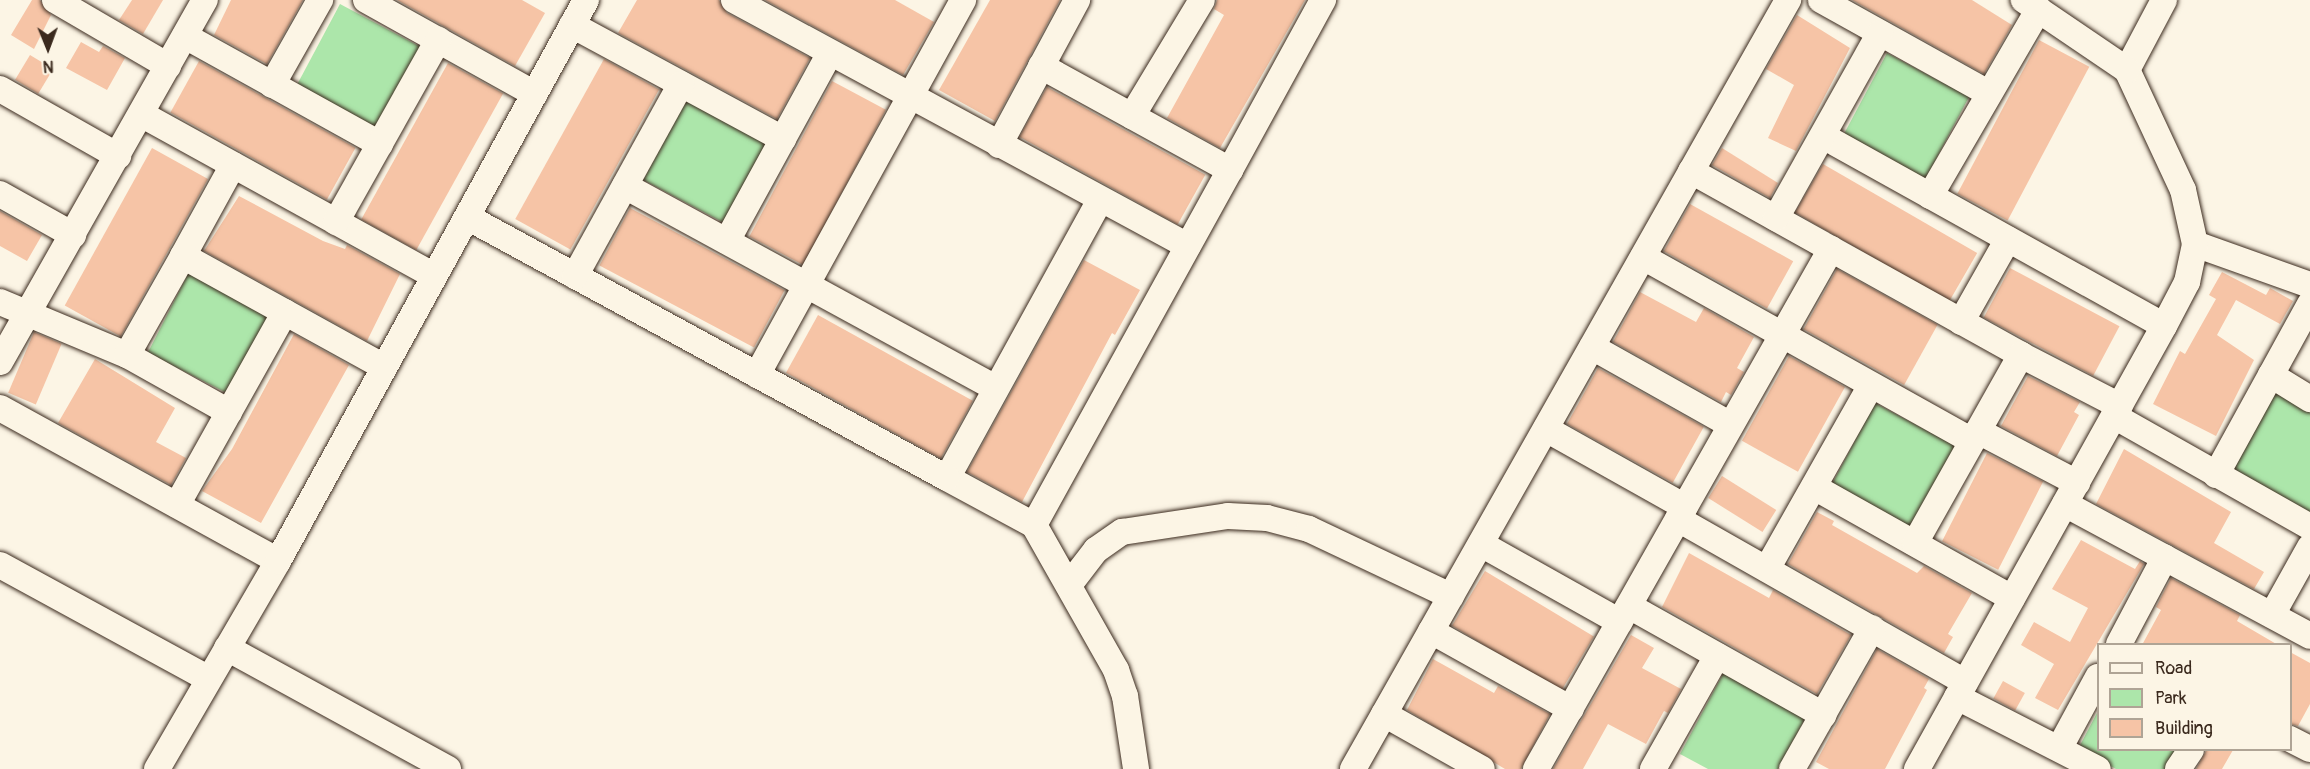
<!DOCTYPE html>
<style>
body{margin:0}
#map{position:relative;width:2310px;height:769px;overflow:hidden;background:#fcf5e5;font-family:Pangolin,sans-serif}
div>[style]{position:absolute}
[style*='--x']{left:calc(var(--x)*1px);top:calc(var(--y)*1px);width:calc(var(--w)*1px);rotate:calc(var(--a)*1deg)}
.green>*{inset:0;background:#ace6aa;transform-origin:0 0}
.building>*{inset:0;background:#f6c4a6;transform-origin:0 0}
.roads{filter:drop-shadow(0 0 2px #3b2a1e) drop-shadow(0 0 2px #3b2a1e)}
.minor>*{height:26px;margin:-13px;padding:0 13px;transform-origin:13px;border-radius:13px;background:#fcf5e5}
span{translate:-50% -50%;white-space:nowrap;text-align:center;line-height:1.15;-webkit-text-stroke:4.5px #fcf5e5;paint-order:stroke}
.legend{position:absolute;left:2097px;top:643px;width:195px;height:108px;box-sizing:border-box;background:#fcf5e5;border:2px solid #afa495;margin:0;padding:8px 10px;list-style:none;font-size:18px;color:#3b2a1e}
.legend li{display:flex;align-items:center;gap:12px;height:30px}
.legend b{width:30px;border:2px solid #afa495}
.north{position:absolute;left:18px;top:18px;width:60px;height:60px;-webkit-text-stroke:4px #fcf5e5;paint-order:stroke;rotate:179deg;font-size:16px;font-weight:700;line-height:24px;text-align:center;color:#3b2a1e}
.north::after{content:'';display:block;margin:auto;width:21px;height:27px;background:#3b2a1e;clip-path:polygon(50% 0,100% 100%,50% 72%,0 100%)}
</style>
<div id="map">
<div class="green">
<div style="left:340px;top:4px;width:93px;height:93px;rotate:28deg"></div>
<div style="left:1887px;top:53px;width:93px;height:94px;rotate:28deg"></div>
<div style="left:687px;top:98px;width:93px;height:93px;rotate:28deg"></div>
<div style="left:190px;top:270px;width:93px;height:93px;rotate:27deg"></div>
<div style="clip-path:polygon(2276px 391px,2310px 409px,2310px 515px,2232px 473px)"></div>
<div style="left:1875px;top:403px;width:94px;height:94px;rotate:28deg"></div>
<div style="clip-path:polygon(1724px 672px,1807px 715px,1778px 769px,1708px 769px,1680px 754px)"></div>
<div style="clip-path:polygon(2098px 711px,2098px 750px,2184px 750px,2174px 769px,2116px 769px,2078px 749px)"></div>
</div>
<div class="building">
<div style="clip-path:polygon(32px 0,40px 0,51px 15px,34px 49px,11px 35px)"></div>
<div style="clip-path:polygon(132px 0,163px 0,143px 34px,119px 20px)"></div>
<div style="clip-path:polygon(231px 0,303px 0,267px 64px,214px 35px)"></div>
<div style="clip-path:polygon(397px 0,522px 0,545px 13px,515px 66px)"></div>
<div style="clip-path:polygon(637px 0,719px 0,727px 13px,810px 58px,777px 119px,618px 33px)"></div>
<div style="clip-path:polygon(765px 0,895px 0,934px 22px,903px 75px)"></div>
<div style="clip-path:polygon(990px 0,1060px 0,995px 121px,939px 90px)"></div>
<div style="clip-path:polygon(1217px 0,1305px 0,1220px 148px,1167px 118px,1224px 15px,1214px 9px)"></div>
<div style="clip-path:polygon(1852px 0,1972px 0,2012px 25px,1984px 74px)"></div>
<div style="clip-path:polygon(1797px 15px,1850px 48px,1796px 151px,1768px 138px,1794px 85px,1766px 69px)"></div>
<div style="left:2039px;top:40px;width:57px;height:174px;rotate:28deg"></div>
<div style="clip-path:polygon(81px 42px,99px 52px,103px 46px,125px 58px,107px 90px,66px 68px)"></div>
<div style="left:30px;top:55px;width:27px;height:29px;rotate:31deg"></div>
<div style="left:604px;top:59px;width:63px;height:183px;rotate:29deg"></div>
<div style="left:199px;top:61px;width:179px;height:59px;rotate:29deg"></div>
<div style="left:448px;top:63px;width:63px;height:179px;rotate:29deg"></div>
<div style="left:832px;top:81px;width:61px;height:176px;rotate:28deg"></div>
<div style="left:1047px;top:87px;width:181px;height:57px;rotate:29deg"></div>
<div style="left:152px;top:148px;width:64px;height:180px;rotate:29deg"></div>
<div style="clip-path:polygon(1722px 148px,1778px 183px,1770px 198px,1712px 165px)"></div>
<div style="left:1823px;top:164px;width:178px;height:56px;rotate:30deg"></div>
<div style="clip-path:polygon(239px 196px,323px 241px,345px 249px,347px 245px,400px 274px,367px 341px,204px 251px)"></div>
<div style="left:1690px;top:204px;width:118px;height:54px;rotate:29deg"></div>
<div style="left:630px;top:208px;width:175px;height:65px;rotate:28deg"></div>
<div style="clip-path:polygon(0 211px,42px 235px,27px 261px,0 246px)"></div>
<div style="clip-path:polygon(1084px 260px,1140px 290px,1115px 335px,1112px 333px,1022px 502px,967px 472px)"></div>
<div style="left:2010px;top:268px;width:124px;height:56px;rotate:28deg"></div>
<div style="left:1837px;top:269px;width:115px;height:69px;rotate:29deg"></div>
<div style="clip-path:polygon(2222px 272px,2266px 295px,2270px 288px,2293px 301px,2280px 324px,2236px 300px,2217px 335px,2254px 360px,2216px 436px,2153px 404px,2180px 351px,2185px 354px,2216px 299px,2209px 295px)"></div>
<div style="clip-path:polygon(1640px 292px,1696px 322px,1704px 308px,1754px 337px,1737px 368px,1744px 372px,1731px 395px,1726px 392px,1721px 402px,1613px 342px)"></div>
<div style="left:818px;top:315px;width:177px;height:66px;rotate:29deg"></div>
<div style="left:34px;top:332px;width:30px;height:66px;rotate:23deg"></div>
<div style="clip-path:polygon(294px 334px,349px 365px,261px 523px,202px 491px,232px 449px)"></div>
<div style="left:1789px;top:356px;width:64px;height:97px;rotate:29deg"></div>
<div style="clip-path:polygon(95px 359px,175px 408px,156px 442px,186px 458px,171px 485px,58px 423px)"></div>
<div style="left:1598px;top:368px;width:121px;height:64px;rotate:29deg"></div>
<div style="clip-path:polygon(2028px 376px,2080px 402px,2074px 412px,2079px 415px,2057px 456px,2001px 426px)"></div>
<div style="clip-path:polygon(2124px 449px,2231px 512px,2214px 543px,2264px 572px,2254px 589px,2096px 504px)"></div>
<div style="left:1987px;top:453px;width:63px;height:99px;rotate:27deg"></div>
<div style="left:1722px;top:476px;width:64px;height:26px;rotate:32deg"></div>
<div style="clip-path:polygon(1817px 512px,1834px 521px,1832px 525px,1917px 573px,1924px 566px,1972px 593px,1948px 634px,1953px 637px,1944px 653px,1788px 564px)"></div>
<div style="clip-path:polygon(2081px 540px,2135px 569px,2140px 561px,2144px 564px,2058px 710px,2035px 698px,2054px 664px,2021px 645px,2034px 622px,2070px 642px,2088px 608px,2052px 589px)"></div>
<div style="clip-path:polygon(1689px 553px,1769px 598px,1773px 590px,1851px 635px,1817px 694px,1662px 607px)"></div>
<div style="left:1485px;top:571px;width:127px;height:64px;rotate:31deg"></div>
<div style="clip-path:polygon(2171px 578px,2240px 615px,2237px 621px,2278px 645px,2142px 645px,2161px 610px,2156px 607px)"></div>
<div style="clip-path:polygon(1631px 635px,1654px 648px,1642px 668px,1681px 689px,1668px 713px,1664px 711px,1646px 744px,1608px 724px,1583px 769px,1553px 769px)"></div>
<div style="clip-path:polygon(1877px 649px,1929px 679px,1924px 688px,1927px 690px,1885px 769px,1829px 769px,1816px 762px)"></div>
<div style="clip-path:polygon(2290px 652px,2310px 663px,2310px 704px,2298px 726px,2290px 724px)"></div>
<div style="clip-path:polygon(1433px 659px,1494px 693px,1498px 686px,1550px 714px,1521px 769px,1505px 769px,1407px 710px)"></div>
<div style="left:2003px;top:681px;width:25px;height:20px;rotate:29deg"></div>
<div style="clip-path:polygon(2206px 751px,2206px 750px,2233px 750px,2222px 769px,2196px 769px)"></div>
</div>
<div class="roads">
<div class="minor">
<div style="--x:55;--y:0;--w:131;--a:30.3"></div>
<div style="--x:366;--y:0;--w:193;--a:29.1"></div>
<div style="--x:734;--y:0;--w:516;--a:28.45"></div>
<div style="--x:1821;--y:0;--w:191;--a:29.1"></div>
<div style="--x:572;--y:25;--w:240;--a:28.4"></div>
<div style="--x:185;--y:36;--w:223;--a:29"></div>
<div style="--x:1041;--y:66;--w:216;--a:28.8"></div>
<div style="--x:1230;--y:170;--w:194;--a:-61.3"></div>
<div style="--x:2127;--y:70;--w:79;--a:-62.1"></div>
<div style="--x:272;--y:85;--w:98;--a:-60.5"></div>
<div style="--x:0;--y:89;--w:136;--a:29.6"></div>
<div style="--x:141;--y:114;--w:335;--a:28.9"></div>
<div style="--x:1132;--y:116;--w:135;--a:-58.9"></div>
<div style="--x:1823;--y:136;--w:390;--a:29.1"></div>
<div style="--x:999;--y:145;--w:165;--a:-61.7"></div>
<div style="--x:233;--y:165;--w:104;--a:118.8"></div>
<div style="--x:183;--y:256;--w:230;--a:28.9"></div>
<div style="--x:1691;--y:171;--w:378;--a:29.1"></div>
<div style="--x:2021;--y:355;--w:111;--a:27.3"></div>
<div style="--x:625;--y:186;--w:422;--a:28.6"></div>
<div style="--x:0;--y:194;--w:84;--a:29.3"></div>
<div style="--x:1930;--y:196;--w:216;--a:-59.8"></div>
<div style="--x:1100;--y:200;--w:317;--a:118.8"></div>
<div style="--x:947;--y:478;--w:99;--a:28.4"></div>
<div style="--x:1034;--y:525;--w:406;--a:-61.1"></div>
<div style="--x:467;--y:217;--w:546;--a:28.54"></div>
<div style="--x:1776;--y:218;--w:212;--a:-60.7"></div>
<div style="--x:336;--y:222;--w:209;--a:-60.7"></div>
<div style="--x:727;--y:241;--w:214;--a:-61.3"></div>
<div style="--x:2195;--y:244;--w:122;--a:19.6"></div>
<div style="--x:1643;--y:257;--w:377;--a:29.2"></div>
<div style="--x:575;--y:276;--w:219;--a:-61.1"></div>
<div style="--x:0;--y:302;--w:138;--a:22.7"></div>
<div style="--x:127;--y:355;--w:117;--a:29.2"></div>
<div style="--x:2310;--y:304;--w:81;--a:118.8"></div>
<div style="--x:2271;--y:375;--w:46;--a:31.6"></div>
<div style="--x:1961;--y:322;--w:95;--a:-60.5"></div>
<div style="--x:1592;--y:347;--w:159;--a:29.3"></div>
<div style="--x:127;--y:355;--w:114;--a:-60.5"></div>
<div style="--x:0;--y:362;--w:416;--a:-60.5"></div>
<div style="--x:757;--y:375;--w:428;--a:-61.2"></div>
<div style="--x:0;--y:408;--w:317;--a:28.8"></div>
<div style="--x:2114;--y:416;--w:225;--a:29.5"></div>
<div style="--x:1546;--y:429;--w:159;--a:29.3"></div>
<div style="--x:1978;--y:431;--w:112;--a:27.7"></div>
<div style="--x:2216;--y:475;--w:114;--a:-61.2"></div>
<div style="--x:1814;--y:487;--w:227;--a:29.3"></div>
<div style="--x:2065;--y:504;--w:278;--a:28.3"></div>
<div style="--x:177;--y:505;--w:221;--a:-60.8"></div>
<div style="--x:1678;--y:519;--w:330;--a:29.6"></div>
<div style="--x:1034;--y:525;--w:167;--a:60.5"></div>
<div style="--x:1116;--y:670;--w:28;--a:71"></div>
<div style="--x:1125;--y:696;--w:74;--a:81.4"></div>
<div style="--x:1915;--y:543;--w:216;--a:-60.6"></div>
<div style="--x:1481;--y:544;--w:159;--a:29.3"></div>
<div style="--x:0;--y:565;--w:236;--a:28.6"></div>
<div style="--x:1767;--y:569;--w:211;--a:-60.5"></div>
<div style="--x:1069;--y:585;--w:44;--a:-52.4"></div>
<div style="--x:1096;--y:550;--w:32;--a:-35"></div>
<div style="--x:1122;--y:532;--w:107;--a:-8.6"></div>
<div style="--x:1228;--y:516;--w:39;--a:3"></div>
<div style="--x:1267;--y:518;--w:43;--a:14.7"></div>
<div style="--x:1309;--y:529;--w:157;--a:25.3"></div>
<div style="--x:1629;--y:606;--w:223;--a:29.3"></div>
<div style="--x:2272;--y:615;--w:78;--a:-60.8"></div>
<div style="--x:1431;--y:631;--w:160;--a:29.1"></div>
<div style="--x:2119;--y:644;--w:98;--a:-62.1"></div>
<div style="--x:227;--y:648;--w:252;--a:28.7"></div>
<div style="--x:1957;--y:697;--w:158;--a:27.1"></div>
<div style="--x:1384;--y:714;--w:112;--a:29.3"></div>
<div style="--x:2290;--y:739;--w:22;--a:27"></div>
<div style="--x:2060;--y:747;--w:80;--a:-61.5"></div>
<div style="--x:157;--y:769;--w:241;--a:-59.8"></div>
<div style="--x:278;--y:561;--w:640;--a:-61.23"></div>
<div style="--x:1353;--y:769;--w:884;--a:-60.5"></div>
<div style="--x:1536;--y:769;--w:598;--a:-60.43"></div>
<div style="--x:1653;--y:769;--w:130;--a:-60.5"></div>
<div style="--x:1792;--y:769;--w:162;--a:-60.4"></div>
<div style="--x:1917;--y:769;--w:507;--a:-60.86"></div>
<div style="--x:2164;--y:326;--w:50;--a:-62.4"></div>
<div style="--x:2187;--y:282;--w:39;--a:-78"></div>
<div style="--x:2195;--y:244;--w:55;--a:-102.5"></div>
<div style="--x:2183;--y:190;--w:132;--a:-115"></div>
<div style="--x:2127;--y:70;--w:125;--a:-145.8"></div>
<div style="--x:2178;--y:769;--w:23;--a:-56"></div>
</div>
</div>
<ul class="legend">
<li><b style="height:8px;background:#fcf5e5"></b>Road</li>
<li><b style="height:16px;background:#ace6aa"></b>Park</li>
<li><b style="height:16px;background:#f6c4a6"></b>Building</li>
</ul>
<div class="north">N</div>
</div>
